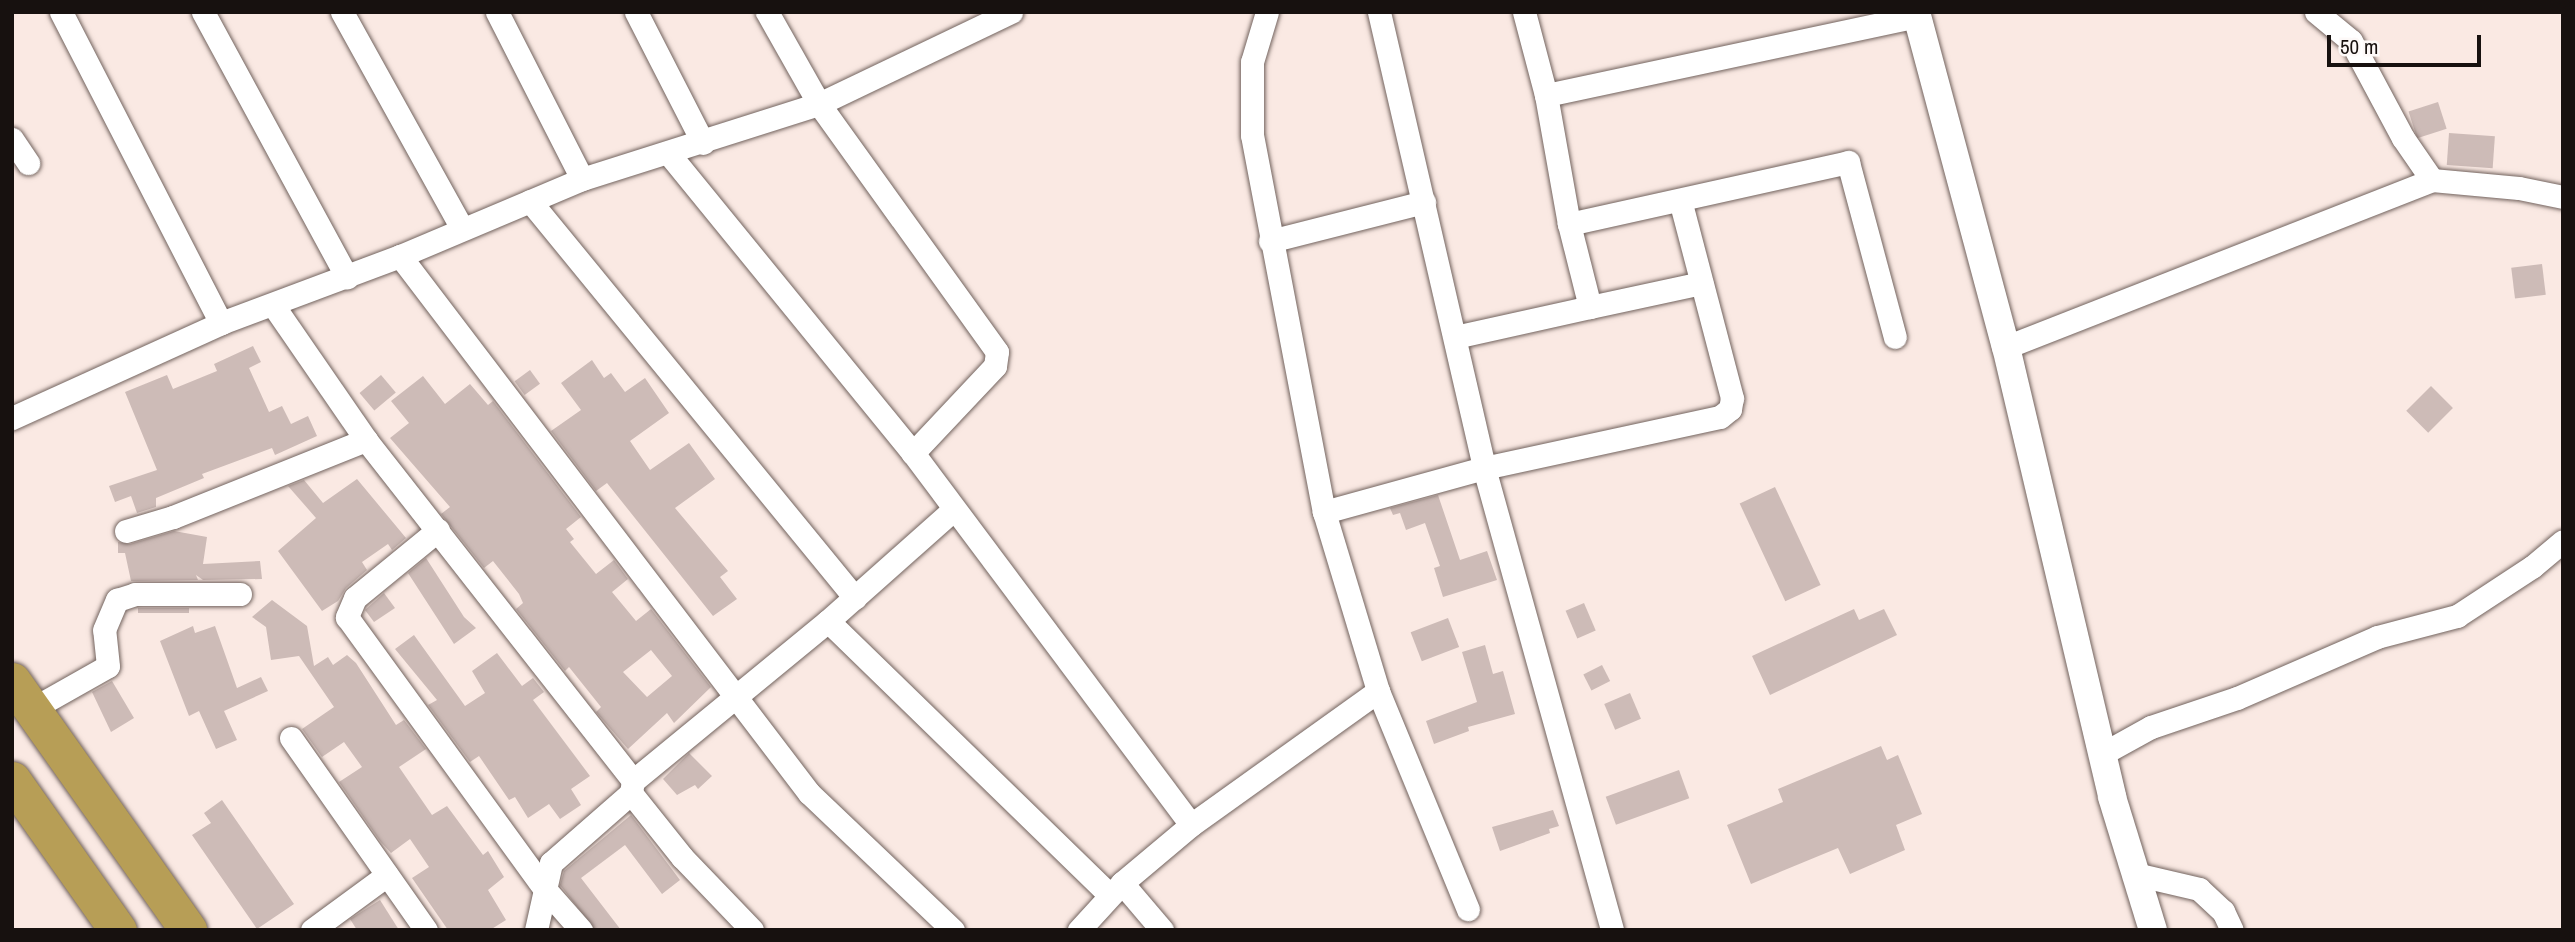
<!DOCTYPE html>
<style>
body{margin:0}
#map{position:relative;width:2575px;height:942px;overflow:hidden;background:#fae9e3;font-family:"Archivo Narrow",sans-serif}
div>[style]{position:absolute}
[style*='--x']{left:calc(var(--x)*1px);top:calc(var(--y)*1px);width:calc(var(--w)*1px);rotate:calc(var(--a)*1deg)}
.building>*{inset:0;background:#cdbbb7;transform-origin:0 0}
.roads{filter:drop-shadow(0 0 2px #72635e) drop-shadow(0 0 2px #72635e)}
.minor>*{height:23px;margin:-11.5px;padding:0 11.5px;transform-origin:11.5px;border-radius:11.5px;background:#fff}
.tertiary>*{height:28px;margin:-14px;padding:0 14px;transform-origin:14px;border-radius:14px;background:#fff}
.trunk>*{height:37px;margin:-18.5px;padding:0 18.5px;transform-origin:18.5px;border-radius:18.5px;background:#b79e56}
span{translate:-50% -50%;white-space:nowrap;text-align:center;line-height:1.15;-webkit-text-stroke:6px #fdf9f8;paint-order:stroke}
.frame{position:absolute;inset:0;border:14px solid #17110f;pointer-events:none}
.scale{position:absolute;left:2327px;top:35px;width:154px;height:32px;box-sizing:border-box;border:4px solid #17110f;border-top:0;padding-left:9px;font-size:21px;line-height:24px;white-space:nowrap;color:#17110f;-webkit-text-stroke:5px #fdf9f8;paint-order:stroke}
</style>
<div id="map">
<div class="building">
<div style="left:2438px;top:102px;width:28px;height:31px;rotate:72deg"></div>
<div style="left:2449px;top:133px;width:46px;height:32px;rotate:4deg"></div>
<div style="left:2542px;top:264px;width:31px;height:31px;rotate:83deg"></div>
<div style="clip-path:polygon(253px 346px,261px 362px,249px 368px,269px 412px,282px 406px,291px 424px,308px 416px,317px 436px,275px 455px,272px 448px,202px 474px,204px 478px,156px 498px,156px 507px,137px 513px,131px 496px,115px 502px,109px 486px,157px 470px,125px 392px,167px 375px,173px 389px,217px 371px,214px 364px)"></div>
<div style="clip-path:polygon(592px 360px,604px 378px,611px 373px,625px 392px,645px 378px,669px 413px,630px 441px,650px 470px,689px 443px,715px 479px,675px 508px,728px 571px,720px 577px,737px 599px,713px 616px,607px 483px,596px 491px,551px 431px,581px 410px,561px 383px)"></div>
<div style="left:530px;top:370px;width:17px;height:19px;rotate:54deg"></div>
<div style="left:381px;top:375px;width:23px;height:28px;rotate:50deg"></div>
<div style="clip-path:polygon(evenodd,423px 376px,445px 404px,470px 384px,488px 405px,493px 401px,581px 517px,566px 529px,574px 539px,570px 542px,596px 574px,614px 560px,628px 579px,612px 592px,636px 621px,651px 609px,711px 687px,674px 723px,667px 713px,628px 749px,596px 712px,601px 707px,569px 667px,565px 671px,516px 609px,523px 603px,519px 594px,493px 561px,484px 568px,441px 514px,450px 507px,390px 438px,409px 423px,391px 401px,423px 376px,651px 650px,672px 676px,647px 697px,623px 672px,651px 650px)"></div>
<div style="left:2431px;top:386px;width:31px;height:35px;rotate:45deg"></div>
<div style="clip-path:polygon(357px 479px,406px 538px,392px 550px,388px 544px,362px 562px,367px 570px,346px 588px,338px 601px,322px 611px,278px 551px,316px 518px,288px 486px,304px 480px,323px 503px)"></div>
<div style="left:1775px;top:487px;width:108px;height:39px;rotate:65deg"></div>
<div style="clip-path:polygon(1438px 495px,1460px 560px,1487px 551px,1497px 580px,1443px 597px,1434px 568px,1440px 566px,1425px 523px,1406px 530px,1400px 513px,1393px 515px,1390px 508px)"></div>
<div style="clip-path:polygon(174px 531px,207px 537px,203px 564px,260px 561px,262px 579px,203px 580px,196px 575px,198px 580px,131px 581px,125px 553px,118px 553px,118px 542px,130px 544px)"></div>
<div style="clip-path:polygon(426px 558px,464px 617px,476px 628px,454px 644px,408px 573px)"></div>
<div style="clip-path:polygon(384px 593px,395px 608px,374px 622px,365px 610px)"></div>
<div style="clip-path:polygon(272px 600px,307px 626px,314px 666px,328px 657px,333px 665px,347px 655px,356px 663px,396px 725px,404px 720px,426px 749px,399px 767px,432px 815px,447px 806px,483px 855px,488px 851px,504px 877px,488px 890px,506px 920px,490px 930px,448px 930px,412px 878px,429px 867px,410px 839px,391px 853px,380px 841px,339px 782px,362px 767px,344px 742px,322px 757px,302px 729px,334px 707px,299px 656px,271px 660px,266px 627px,252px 617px)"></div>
<div style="left:1584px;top:603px;width:30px;height:20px;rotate:67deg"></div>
<div style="left:138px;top:608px;width:51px;height:5px"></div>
<div style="clip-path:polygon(1854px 609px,1859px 620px,1884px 609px,1897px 635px,1770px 695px,1752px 656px)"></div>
<div style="left:1448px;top:618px;width:31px;height:40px;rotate:69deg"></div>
<div style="clip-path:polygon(193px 626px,195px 633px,215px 626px,237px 688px,261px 677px,268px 691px,224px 711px,237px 740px,216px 749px,199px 711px,189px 716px,160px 641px)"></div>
<div style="clip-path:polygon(414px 635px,465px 706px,485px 693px,472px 671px,497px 653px,522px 686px,533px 678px,544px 692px,533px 700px,590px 776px,571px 789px,581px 805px,560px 819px,549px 804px,528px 818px,515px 797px,509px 800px,479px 756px,470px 762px,428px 705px,437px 700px,395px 649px)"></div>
<div style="clip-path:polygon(1485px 645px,1493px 674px,1503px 671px,1515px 714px,1468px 727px,1469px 731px,1434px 744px,1426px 721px,1477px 702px,1462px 652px)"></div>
<div style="left:1602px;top:665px;width:18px;height:21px;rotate:63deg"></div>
<div style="clip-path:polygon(112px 681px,134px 718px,111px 732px,92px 692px)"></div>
<div style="left:1630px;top:693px;width:28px;height:28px;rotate:67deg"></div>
<div style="clip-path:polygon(1881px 746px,1887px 760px,1898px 755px,1922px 814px,1896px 825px,1905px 850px,1850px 874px,1838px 848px,1751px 884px,1727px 825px,1783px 802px,1778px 789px)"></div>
<div style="clip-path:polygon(689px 753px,712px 776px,698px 789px,695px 785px,677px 795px,663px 779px)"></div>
<div style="left:1679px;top:770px;width:30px;height:78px;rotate:70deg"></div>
<div style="clip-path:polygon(222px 800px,294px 904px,257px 929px,192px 835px,211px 823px,204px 813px)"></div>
<div style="clip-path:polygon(1553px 810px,1559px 826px,1549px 829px,1550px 833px,1500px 851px,1492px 827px)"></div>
<div style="clip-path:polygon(631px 815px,680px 880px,662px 894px,625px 845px,581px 878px,621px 930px,595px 930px,560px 885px,564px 871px)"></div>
<div style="clip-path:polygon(380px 900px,399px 930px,357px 930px,350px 919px)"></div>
</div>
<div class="roads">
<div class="minor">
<div style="--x:61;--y:12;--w:350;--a:62.8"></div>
<div style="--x:203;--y:12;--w:302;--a:61.5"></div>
<div style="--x:342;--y:12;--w:246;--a:61"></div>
<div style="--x:497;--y:12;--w:187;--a:63"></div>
<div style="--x:636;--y:12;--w:147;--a:62.9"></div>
<div style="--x:767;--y:12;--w:106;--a:60.5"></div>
<div style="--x:819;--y:104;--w:305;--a:54.3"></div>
<div style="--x:997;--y:352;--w:14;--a:98"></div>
<div style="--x:995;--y:366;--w:120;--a:133.3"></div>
<div style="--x:1267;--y:12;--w:52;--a:106.7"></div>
<div style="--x:1252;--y:62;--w:73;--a:90"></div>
<div style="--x:1252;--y:135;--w:384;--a:79.2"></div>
<div style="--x:1324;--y:512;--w:187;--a:73.2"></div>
<div style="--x:1378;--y:691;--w:236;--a:67.6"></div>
<div style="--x:1379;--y:12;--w:468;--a:77"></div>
<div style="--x:1484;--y:468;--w:479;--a:74.5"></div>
<div style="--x:1524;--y:12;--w:86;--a:75.2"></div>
<div style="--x:1546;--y:95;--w:131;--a:79.9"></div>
<div style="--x:1569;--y:224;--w:286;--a:-12.5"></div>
<div style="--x:1848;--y:162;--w:181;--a:75"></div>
<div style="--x:2316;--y:12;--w:45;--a:39.6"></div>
<div style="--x:2351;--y:41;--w:110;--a:61.8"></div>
<div style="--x:2403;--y:138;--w:51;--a:55.4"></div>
<div style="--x:1546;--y:95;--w:379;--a:-12"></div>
<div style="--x:12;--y:139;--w:29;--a:56"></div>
<div style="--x:669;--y:154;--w:386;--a:50.8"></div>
<div style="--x:913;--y:453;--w:464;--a:53.2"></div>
<div style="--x:1191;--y:825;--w:90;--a:140"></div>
<div style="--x:1122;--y:883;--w:64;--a:132.5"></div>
<div style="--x:530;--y:201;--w:513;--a:50.69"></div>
<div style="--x:1270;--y:241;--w:159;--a:-14.2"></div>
<div style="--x:400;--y:256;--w:675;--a:52.71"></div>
<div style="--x:809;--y:793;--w:199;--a:43.6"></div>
<div style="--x:273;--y:305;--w:164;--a:55.4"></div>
<div style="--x:366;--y:440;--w:433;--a:51.9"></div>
<div style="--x:1590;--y:307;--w:114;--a:-12.2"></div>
<div style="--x:1455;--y:337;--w:138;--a:-12.5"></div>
<div style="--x:1590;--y:307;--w:86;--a:-104.2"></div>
<div style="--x:2006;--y:347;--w:458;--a:-21.4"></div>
<div style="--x:2432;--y:180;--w:87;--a:5.3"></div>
<div style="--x:2519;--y:188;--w:45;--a:11.6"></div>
<div style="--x:12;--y:418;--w:230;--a:-24.4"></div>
<div style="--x:221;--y:323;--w:191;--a:-20.5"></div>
<div style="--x:400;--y:256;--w:198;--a:-22.9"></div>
<div style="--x:582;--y:179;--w:249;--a:-17.6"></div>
<div style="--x:819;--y:104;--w:213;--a:-25.6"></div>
<div style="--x:1324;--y:512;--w:166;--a:-15.4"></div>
<div style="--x:1484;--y:468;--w:241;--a:-12.2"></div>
<div style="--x:1720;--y:417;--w:13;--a:-39"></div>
<div style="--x:1730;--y:409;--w:11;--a:-80"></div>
<div style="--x:1732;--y:398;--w:202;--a:-104.7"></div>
<div style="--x:438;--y:530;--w:107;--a:140.7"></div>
<div style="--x:355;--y:598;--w:21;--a:113"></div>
<div style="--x:347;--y:617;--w:335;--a:54"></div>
<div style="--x:544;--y:888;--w:56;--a:48.6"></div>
<div style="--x:126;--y:531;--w:49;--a:-16.6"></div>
<div style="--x:173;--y:517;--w:208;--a:-21.8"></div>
<div style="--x:828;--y:621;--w:393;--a:44.2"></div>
<div style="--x:32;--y:709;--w:87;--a:-29.5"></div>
<div style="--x:108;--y:666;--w:36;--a:-96"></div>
<div style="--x:104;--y:630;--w:33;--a:-67"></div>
<div style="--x:117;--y:600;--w:19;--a:-18"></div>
<div style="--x:135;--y:594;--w:105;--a:0"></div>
<div style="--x:291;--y:738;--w:235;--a:54.9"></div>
<div style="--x:2102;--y:754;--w:56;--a:-28.9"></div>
<div style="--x:2151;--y:727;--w:91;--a:-18.6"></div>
<div style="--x:2237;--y:698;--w:153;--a:-23.5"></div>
<div style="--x:2377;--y:637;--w:83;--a:-14.7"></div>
<div style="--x:2457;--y:616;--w:90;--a:-33.2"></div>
<div style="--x:2532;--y:567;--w:40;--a:-40"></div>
<div style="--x:1191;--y:825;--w:230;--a:-35.6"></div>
<div style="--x:2135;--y:874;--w:66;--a:13.2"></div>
<div style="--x:2199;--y:889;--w:33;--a:43"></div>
<div style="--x:2223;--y:911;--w:21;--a:65"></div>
<div style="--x:1122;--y:883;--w:62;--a:49.6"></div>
<div style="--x:312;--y:930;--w:93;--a:-36.3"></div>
<div style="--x:536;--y:930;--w:69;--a:-77.4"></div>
<div style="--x:551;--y:863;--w:106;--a:-41.2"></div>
<div style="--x:752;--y:930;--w:101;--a:-133.8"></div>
<div style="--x:682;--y:857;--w:82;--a:-128.6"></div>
<div style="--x:631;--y:793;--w:12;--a:-81"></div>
<div style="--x:633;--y:781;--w:252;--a:-39.4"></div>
<div style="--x:828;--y:621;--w:166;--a:-41.6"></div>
</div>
<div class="tertiary">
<div style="--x:1916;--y:12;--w:347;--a:75"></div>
<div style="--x:2006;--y:347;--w:462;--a:76.7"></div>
<div style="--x:2112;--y:797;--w:139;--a:72.9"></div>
</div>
<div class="trunk">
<div style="--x:12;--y:681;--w:305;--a:54.7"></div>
<div style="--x:12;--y:780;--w:184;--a:54.8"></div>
</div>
</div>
<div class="frame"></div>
<div class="scale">50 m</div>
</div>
